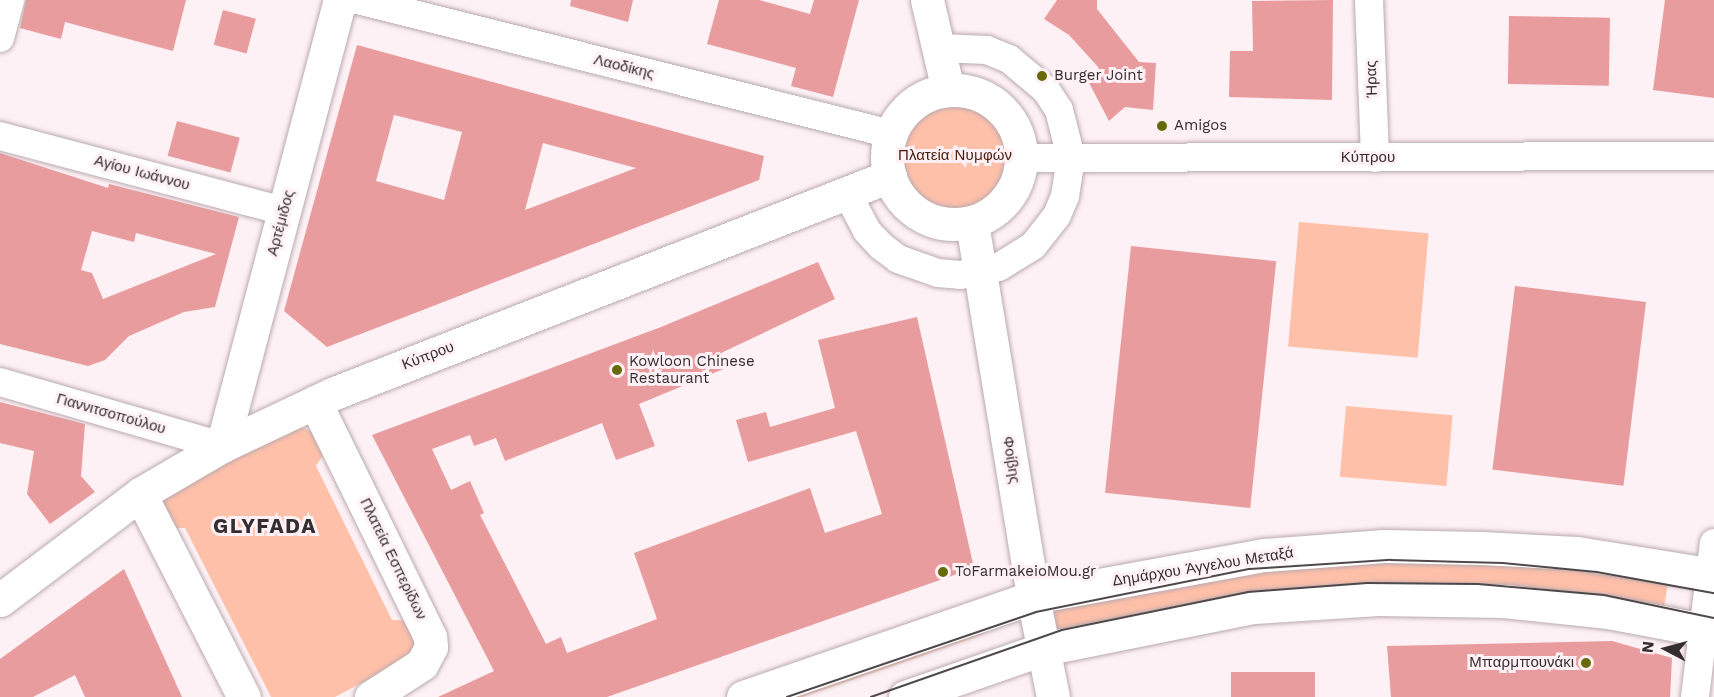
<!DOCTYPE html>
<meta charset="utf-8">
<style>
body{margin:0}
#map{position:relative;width:1714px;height:697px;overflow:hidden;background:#fef1f5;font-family:"Work Sans",sans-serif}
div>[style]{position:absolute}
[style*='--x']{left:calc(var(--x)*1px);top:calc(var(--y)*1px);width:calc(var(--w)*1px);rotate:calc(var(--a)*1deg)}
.green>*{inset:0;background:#ffc0a9;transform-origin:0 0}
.round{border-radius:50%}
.building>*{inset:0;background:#e99c9e;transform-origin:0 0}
.roads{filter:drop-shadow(0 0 2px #b9aaaf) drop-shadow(0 0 2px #b9aaaf)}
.minor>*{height:28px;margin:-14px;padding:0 14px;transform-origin:14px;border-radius:14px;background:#fff}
.tertiary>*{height:33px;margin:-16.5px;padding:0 16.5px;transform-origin:16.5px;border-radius:16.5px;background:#fff}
.tertiary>.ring{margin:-16.5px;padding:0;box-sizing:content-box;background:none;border:33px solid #fff;border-radius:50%}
.tram>*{height:1.5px;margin:-0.75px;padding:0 0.75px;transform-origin:0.75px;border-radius:0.75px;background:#50494b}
.dots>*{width:16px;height:16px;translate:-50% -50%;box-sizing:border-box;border:3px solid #fef1f5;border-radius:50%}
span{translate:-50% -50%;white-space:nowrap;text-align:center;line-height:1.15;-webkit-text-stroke:6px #fef1f5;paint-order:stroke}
.street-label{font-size:15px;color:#342e30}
.poi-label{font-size:15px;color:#342e30}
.left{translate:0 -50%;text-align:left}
.right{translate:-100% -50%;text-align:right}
.park-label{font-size:15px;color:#491c0a}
.district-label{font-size:21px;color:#342e30;font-weight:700;letter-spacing:1.5px}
.north{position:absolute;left:1636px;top:619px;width:60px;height:60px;-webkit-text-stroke:4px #fef1f5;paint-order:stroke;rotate:276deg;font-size:16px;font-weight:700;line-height:24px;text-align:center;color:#342e30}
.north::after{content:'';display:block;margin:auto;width:21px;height:27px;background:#342e30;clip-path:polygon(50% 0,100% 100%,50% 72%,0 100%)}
</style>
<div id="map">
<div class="green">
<div class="round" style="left:901px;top:103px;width:108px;height:108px"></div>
<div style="left:1299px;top:222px;width:130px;height:125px;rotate:5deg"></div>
<div style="left:1346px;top:406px;width:107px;height:71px;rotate:5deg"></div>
<div style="clip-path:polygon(294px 424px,312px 432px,326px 451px,316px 466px,392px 620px,413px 621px,416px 640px,413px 649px,399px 663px,335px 697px,271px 697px,185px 528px,165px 528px,160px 498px)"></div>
<div style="clip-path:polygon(1422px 555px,1669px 577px,1663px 613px,1555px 595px,1055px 639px,1048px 604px,1181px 577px)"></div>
<div style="clip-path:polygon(982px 626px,984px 634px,887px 668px,802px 697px,775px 697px)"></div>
</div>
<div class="building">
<div style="clip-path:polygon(26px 0,186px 0,173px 51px,65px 22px,61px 39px,20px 28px)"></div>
<div style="clip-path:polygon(571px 0,633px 0,628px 22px,570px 6px)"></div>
<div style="clip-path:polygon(719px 0,759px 0,810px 14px,814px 0,859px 0,833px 97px,791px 86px,796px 68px,707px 44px)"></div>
<div style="clip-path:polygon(1057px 0,1097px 0,1097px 9px,1139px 62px,1156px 63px,1153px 110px,1125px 107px,1109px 121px,1087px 79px,1099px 68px,1069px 35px,1044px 19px)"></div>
<div style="clip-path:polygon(1333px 0,1332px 100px,1229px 97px,1230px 51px,1253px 51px,1252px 1px)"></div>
<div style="clip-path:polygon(1665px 0,1714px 0,1714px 98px,1653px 90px)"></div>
<div style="left:223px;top:10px;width:34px;height:36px;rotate:15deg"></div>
<div style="left:1509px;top:16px;width:101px;height:68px;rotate:1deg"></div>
<div style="clip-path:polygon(evenodd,357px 45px,764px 156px,759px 180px,327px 347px,284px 311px,357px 45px,394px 115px,462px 132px,444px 200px,376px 181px,394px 115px,357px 45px,543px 143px,636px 168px,525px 210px,543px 143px)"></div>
<div style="left:177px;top:121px;width:65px;height:36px;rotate:15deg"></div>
<div style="clip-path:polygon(evenodd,0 153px,108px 188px,109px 184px,239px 217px,215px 307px,184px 312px,129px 336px,105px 360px,88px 366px,0 344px,0 153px,92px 231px,134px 242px,136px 233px,216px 254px,103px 299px,92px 273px,81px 270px,92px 231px)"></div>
<div style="left:1131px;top:246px;width:146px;height:248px;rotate:6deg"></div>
<div style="clip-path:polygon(818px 262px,835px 299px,721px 353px,726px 368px,639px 404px,655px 446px,616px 460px,602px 423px,505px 461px,496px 438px,474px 446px,470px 435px,432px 449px,451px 490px,470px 481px,484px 513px,480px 515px,546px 644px,561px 637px,567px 653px,657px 619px,634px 553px,810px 488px,825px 533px,882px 514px,856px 431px,748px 462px,736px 420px,766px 412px,770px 427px,835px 408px,818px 340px,917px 317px,974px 568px,607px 697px,438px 697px,494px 671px,372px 435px,661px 327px)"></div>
<div style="left:1515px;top:286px;width:132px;height:185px;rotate:7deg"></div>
<div style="clip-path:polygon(0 402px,85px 424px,81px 476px,95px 492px,50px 524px,27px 494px,34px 451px,0 443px)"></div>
<div style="clip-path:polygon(124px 569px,182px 697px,85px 697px,75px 675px,33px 697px,0 697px,0 659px)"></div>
<div style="clip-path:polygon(1612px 641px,1672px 658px,1670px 697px,1391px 697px,1387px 646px)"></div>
<div style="left:1315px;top:672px;width:25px;height:84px;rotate:90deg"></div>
</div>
<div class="roads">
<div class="minor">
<div style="--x:358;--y:0;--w:550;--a:14.11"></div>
<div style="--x:1369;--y:0;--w:158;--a:87.8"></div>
<div style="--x:0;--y:38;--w:39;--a:-75"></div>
<div style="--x:0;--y:136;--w:294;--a:14.8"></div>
<div style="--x:1022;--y:158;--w:692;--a:-0.17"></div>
<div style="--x:847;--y:193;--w:43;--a:62.2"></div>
<div style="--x:867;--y:231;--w:21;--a:47"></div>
<div style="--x:881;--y:246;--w:21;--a:37"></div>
<div style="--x:898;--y:259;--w:42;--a:19.3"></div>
<div style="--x:938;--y:273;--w:22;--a:5"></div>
<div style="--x:960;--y:275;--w:40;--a:-12"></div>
<div style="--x:999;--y:267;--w:40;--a:-32"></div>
<div style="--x:1033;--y:246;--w:39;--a:-52"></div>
<div style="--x:1057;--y:215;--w:21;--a:-67"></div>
<div style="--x:1065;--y:196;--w:39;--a:-81"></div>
<div style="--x:1071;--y:157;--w:49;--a:-104.3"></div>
<div style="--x:1059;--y:110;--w:24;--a:-123"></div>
<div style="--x:1046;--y:90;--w:48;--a:-140"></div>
<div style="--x:1009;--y:59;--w:24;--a:-158"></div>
<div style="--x:987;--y:50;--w:48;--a:-177.6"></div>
<div style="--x:0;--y:382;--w:231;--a:16.1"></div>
<div style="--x:1695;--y:697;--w:155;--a:-83"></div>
</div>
<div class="tertiary">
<div style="--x:927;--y:0;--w:92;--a:76.9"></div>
<div class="ring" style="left:887px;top:90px;width:101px;height:101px"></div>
<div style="--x:972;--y:223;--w:379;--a:80.7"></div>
<div style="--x:1033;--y:597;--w:102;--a:78.7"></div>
<div style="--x:315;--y:402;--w:262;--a:63.9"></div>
<div style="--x:430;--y:637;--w:10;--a:84"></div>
<div style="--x:431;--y:647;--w:19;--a:118"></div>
<div style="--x:422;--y:664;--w:61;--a:147.1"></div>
<div style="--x:222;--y:446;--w:461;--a:-75.2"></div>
<div style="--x:140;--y:494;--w:228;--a:62.9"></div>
<div style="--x:0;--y:600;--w:176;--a:-37.1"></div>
<div style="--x:140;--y:494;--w:95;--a:-30.3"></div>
<div style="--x:222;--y:446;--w:122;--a:-25.3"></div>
<div style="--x:332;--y:394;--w:599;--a:-21.34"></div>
<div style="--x:743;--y:697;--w:307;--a:-19"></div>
<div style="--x:1033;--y:597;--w:236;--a:-10.3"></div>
<div style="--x:1265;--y:555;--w:119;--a:-4.3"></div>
<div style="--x:1384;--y:546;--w:97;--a:1.2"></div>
<div style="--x:1481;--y:548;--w:96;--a:3"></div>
<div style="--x:1577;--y:553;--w:139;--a:9.1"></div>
<div style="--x:905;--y:697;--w:146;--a:-19.2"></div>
<div style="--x:1043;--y:649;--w:215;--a:-11.3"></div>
<div style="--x:1254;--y:607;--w:124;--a:-3.7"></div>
<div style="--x:1378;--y:599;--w:126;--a:0.9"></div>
<div style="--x:1504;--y:601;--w:105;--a:6"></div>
<div style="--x:1608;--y:612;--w:108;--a:10.7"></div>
</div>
</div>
<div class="tram">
<div style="--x:787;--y:697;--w:263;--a:-18.8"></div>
<div style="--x:1036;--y:612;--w:218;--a:-11.4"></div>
<div style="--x:1250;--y:569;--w:141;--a:-3.7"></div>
<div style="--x:1391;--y:560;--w:112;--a:1.5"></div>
<div style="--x:1503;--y:563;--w:94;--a:5.5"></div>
<div style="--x:1597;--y:572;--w:119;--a:10.2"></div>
<div style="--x:871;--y:697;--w:202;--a:-19.3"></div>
<div style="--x:1062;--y:630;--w:190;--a:-11.5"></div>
<div style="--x:1248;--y:592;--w:119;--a:-4.3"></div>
<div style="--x:1367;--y:583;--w:111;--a:0.5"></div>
<div style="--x:1478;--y:584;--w:126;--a:5"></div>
<div style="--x:1604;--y:595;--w:112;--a:11.8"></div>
</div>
<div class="dots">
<div style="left:1042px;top:76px;background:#686908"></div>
<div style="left:1162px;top:126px;background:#686908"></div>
<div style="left:617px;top:370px;background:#686908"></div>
<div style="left:943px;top:572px;background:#686908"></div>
<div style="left:1586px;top:663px;background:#686908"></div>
</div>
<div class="street-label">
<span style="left:624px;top:67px;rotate:14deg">Λαοδίκης</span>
<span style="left:1372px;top:79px;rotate:-92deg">Ήρας</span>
<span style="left:1368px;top:158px">Κύπρου</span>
<span style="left:142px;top:173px;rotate:15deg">Αγίου Ιωάννου</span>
<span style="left:281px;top:223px;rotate:-75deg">Αρτέμιδος</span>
<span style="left:428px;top:356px;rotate:-21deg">Κύπρου</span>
<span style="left:111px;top:414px;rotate:16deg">Γιαννιτσοπούλου</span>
<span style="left:1011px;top:460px;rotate:81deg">Φοίβης</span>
<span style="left:393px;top:559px;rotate:64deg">Πλατεία Εσπερίδων</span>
<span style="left:1203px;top:567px;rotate:-9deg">Δημάρχου Άγγελου Μεταξά</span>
</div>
<div class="poi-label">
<span class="left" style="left:1054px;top:76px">Burger Joint</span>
<span class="left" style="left:1174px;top:126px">Amigos</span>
<span class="left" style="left:629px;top:370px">Kowloon Chinese<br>Restaurant</span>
<span class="left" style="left:955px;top:572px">ToFarmakeioMou.gr</span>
<span class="right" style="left:1574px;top:663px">Μπαρμπουνάκι</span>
</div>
<div class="park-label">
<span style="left:955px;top:156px">Πλατεία Νυμφών</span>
</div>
<div class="district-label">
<span style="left:265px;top:526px">GLYFADA</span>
</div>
<div class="north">N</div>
</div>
